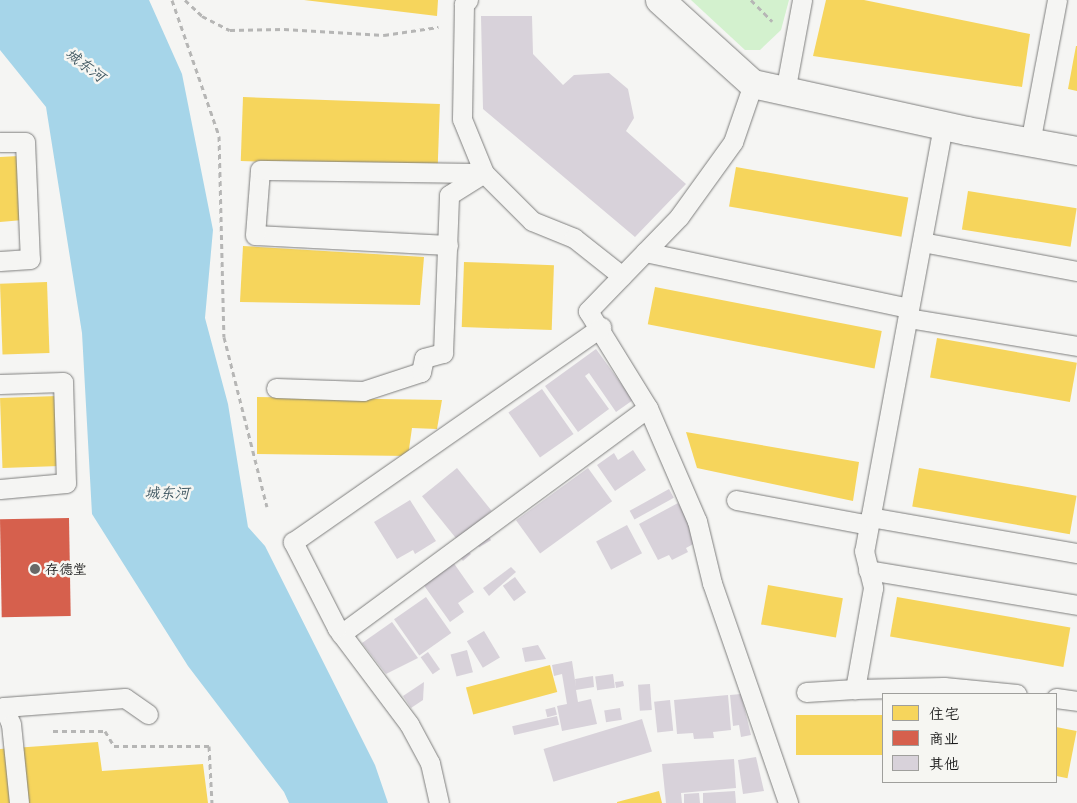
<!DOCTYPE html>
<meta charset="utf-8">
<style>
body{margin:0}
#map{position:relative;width:1077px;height:803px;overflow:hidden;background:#f5f5f3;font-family:"Playpen Sans","LXGW WenKai TC",sans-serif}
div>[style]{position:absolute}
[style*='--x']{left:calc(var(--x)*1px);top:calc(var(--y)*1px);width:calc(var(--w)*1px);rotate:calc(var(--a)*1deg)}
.green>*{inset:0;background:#d3f1ce}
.water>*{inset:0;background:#a6d5e9}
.homes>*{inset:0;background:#f6d55c;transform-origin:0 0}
.shops>*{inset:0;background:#d6604d;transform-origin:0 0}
.building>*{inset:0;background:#d8d2da;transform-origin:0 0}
.path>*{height:3px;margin-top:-1.5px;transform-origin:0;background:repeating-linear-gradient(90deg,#b6b6b5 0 5px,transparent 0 9px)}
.roads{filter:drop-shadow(0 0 1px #7e7e7d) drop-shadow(0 0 1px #7e7e7d)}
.service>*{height:19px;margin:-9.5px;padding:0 9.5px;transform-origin:9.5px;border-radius:9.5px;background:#f5f5f3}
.minor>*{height:28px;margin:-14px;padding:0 14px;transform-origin:14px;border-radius:14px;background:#f5f5f3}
.dots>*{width:14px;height:14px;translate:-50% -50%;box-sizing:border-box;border:2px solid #f6f6f2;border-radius:50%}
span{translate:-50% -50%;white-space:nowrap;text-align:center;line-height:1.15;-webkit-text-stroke:5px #f6f6f2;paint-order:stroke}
.poi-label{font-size:14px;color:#1c1c1c}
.left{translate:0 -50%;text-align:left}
.water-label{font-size:15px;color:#405862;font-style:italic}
.legend{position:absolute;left:882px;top:693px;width:175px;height:90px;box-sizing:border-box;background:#f6f6f2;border:1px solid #9f9f9c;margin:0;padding:6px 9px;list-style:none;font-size:15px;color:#1c1c1c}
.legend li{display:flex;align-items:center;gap:10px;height:25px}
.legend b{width:25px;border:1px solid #9f9f9c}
</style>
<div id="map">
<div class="green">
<div style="clip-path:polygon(691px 0,789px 0,781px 30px,760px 50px,745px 50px)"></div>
</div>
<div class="water">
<div style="clip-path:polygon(0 0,149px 0,182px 74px,213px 230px,205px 318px,228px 404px,248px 527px,265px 546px,375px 765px,388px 803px,289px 803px,284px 792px,188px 666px,92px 514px,82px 333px,46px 107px,0 50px)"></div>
</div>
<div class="homes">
<div style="clip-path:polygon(304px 0,438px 0,437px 16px)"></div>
<div style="clip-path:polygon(826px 0,864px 0,1030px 34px,1022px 87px,813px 56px)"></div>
<div style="clip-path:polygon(1076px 46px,1077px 46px,1077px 91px,1068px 89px)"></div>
<div style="left:243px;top:97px;width:197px;height:64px;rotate:2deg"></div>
<div style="clip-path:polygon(19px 156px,23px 220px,0 222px,0 157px)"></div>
<div style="left:736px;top:167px;width:175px;height:40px;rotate:10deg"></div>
<div style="left:968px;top:191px;width:110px;height:39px;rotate:9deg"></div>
<div style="clip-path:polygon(243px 246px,424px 257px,420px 305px,240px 302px)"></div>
<div style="left:464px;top:262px;width:90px;height:65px;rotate:2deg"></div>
<div style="left:47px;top:282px;width:71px;height:47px;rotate:88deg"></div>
<div style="left:655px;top:287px;width:231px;height:38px;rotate:11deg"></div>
<div style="left:937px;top:338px;width:142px;height:40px;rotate:10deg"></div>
<div style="left:57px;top:396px;width:70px;height:57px;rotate:88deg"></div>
<div style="clip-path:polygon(257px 397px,442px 400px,437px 429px,412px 428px,408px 456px,257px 454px)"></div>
<div style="clip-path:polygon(686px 432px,859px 462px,853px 501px,697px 468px)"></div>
<div style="left:919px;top:468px;width:160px;height:39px;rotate:10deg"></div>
<div style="left:768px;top:585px;width:76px;height:40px;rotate:10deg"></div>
<div style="left:897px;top:597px;width:176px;height:40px;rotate:10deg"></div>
<div style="left:550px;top:665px;width:28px;height:87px;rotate:75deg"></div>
<div style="left:883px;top:715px;width:40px;height:87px;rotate:90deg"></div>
<div style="left:1056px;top:727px;width:21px;height:48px;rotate:11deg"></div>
<div style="clip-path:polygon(98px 742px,102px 771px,203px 764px,208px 803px,0 803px,0 749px)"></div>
<div style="clip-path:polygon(659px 791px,662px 803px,617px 803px,617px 802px)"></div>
</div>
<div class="shops">
<div style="left:69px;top:518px;width:98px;height:69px;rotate:89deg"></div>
</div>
<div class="building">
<div style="clip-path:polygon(481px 16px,532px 16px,533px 54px,563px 85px,574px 75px,609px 73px,628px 89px,634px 118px,626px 131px,686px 184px,635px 237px,483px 109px)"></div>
<div style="clip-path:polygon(596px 349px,633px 400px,616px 412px,589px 373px,585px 376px,609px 409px,578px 432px,545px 386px)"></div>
<div style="left:542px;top:389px;width:55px;height:41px;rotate:55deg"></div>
<div style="clip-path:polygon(633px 450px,646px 470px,615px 491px,597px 465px,614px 453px,618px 460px)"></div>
<div style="left:457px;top:468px;width:55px;height:45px;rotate:51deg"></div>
<div style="left:588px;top:468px;width:41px;height:89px;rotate:54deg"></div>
<div style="left:669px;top:489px;width:10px;height:45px;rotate:61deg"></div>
<div style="clip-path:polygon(410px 500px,436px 541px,415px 554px,413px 550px,397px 559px,374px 522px)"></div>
<div style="clip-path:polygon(678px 503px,699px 541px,686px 548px,688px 552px,672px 560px,669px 555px,658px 560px,639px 524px)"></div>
<div style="left:627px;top:525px;width:32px;height:35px;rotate:62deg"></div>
<div style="left:488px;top:535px;width:6px;height:14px;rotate:59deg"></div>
<div style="clip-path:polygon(467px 550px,471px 554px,463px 561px,459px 556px)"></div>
<div style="clip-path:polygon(453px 562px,474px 592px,458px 603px,464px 612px,450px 622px,423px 584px)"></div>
<div style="clip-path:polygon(511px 567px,516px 572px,489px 596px,483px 588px)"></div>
<div style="left:515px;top:577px;width:19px;height:15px;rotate:54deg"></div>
<div style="left:426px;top:597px;width:44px;height:39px;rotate:55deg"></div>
<div style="clip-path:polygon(392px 622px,418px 658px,386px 674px,362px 643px)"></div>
<div style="left:484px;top:631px;width:31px;height:20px;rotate:59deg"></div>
<div style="clip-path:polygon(538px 645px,546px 659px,525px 662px,522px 648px)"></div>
<div style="left:467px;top:650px;width:23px;height:17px;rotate:75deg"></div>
<div style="left:428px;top:652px;width:21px;height:9px;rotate:55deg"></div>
<div style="clip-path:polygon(572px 661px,576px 687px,575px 679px,593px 676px,594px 687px,576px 690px,578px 702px,591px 699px,597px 724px,562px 731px,557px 706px,567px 704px,562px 674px,554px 676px,552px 665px)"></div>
<div style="left:613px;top:674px;width:14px;height:18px;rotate:82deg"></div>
<div style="clip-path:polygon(623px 681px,624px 686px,616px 688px,615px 682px)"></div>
<div style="clip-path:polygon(424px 682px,423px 700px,411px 708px,403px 696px)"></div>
<div style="left:650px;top:684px;width:26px;height:12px;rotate:86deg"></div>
<div style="clip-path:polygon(741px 694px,751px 735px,741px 737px,739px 725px,733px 726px,730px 695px)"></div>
<div style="clip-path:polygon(728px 695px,731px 730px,713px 732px,714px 738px,694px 739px,693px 733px,677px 734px,674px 700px)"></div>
<div style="left:670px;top:700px;width:31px;height:16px;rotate:84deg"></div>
<div style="left:555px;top:707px;width:8px;height:10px;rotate:76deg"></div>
<div style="left:620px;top:708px;width:12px;height:16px;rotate:81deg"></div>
<div style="left:557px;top:716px;width:9px;height:46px;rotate:77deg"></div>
<div style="left:642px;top:719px;width:34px;height:103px;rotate:73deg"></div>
<div style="clip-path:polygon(756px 757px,764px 791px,743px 794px,738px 760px)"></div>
<div style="clip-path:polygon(734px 759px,736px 788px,681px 793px,682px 803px,666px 803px,662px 764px)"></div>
<div style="clip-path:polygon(735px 791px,736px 803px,703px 803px,703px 793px)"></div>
<div style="clip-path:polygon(699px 793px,700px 803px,684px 803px,684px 794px)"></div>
</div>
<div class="path">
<div style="--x:172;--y:0;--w:144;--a:70.9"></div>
<div style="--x:219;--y:136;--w:201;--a:88.6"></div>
<div style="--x:224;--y:337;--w:175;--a:75.8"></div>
<div style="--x:185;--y:0;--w:23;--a:43"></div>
<div style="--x:202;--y:16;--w:31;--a:27"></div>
<div style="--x:230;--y:30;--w:54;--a:-1.1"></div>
<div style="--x:284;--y:29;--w:100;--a:3.4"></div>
<div style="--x:384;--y:35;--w:55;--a:-8.4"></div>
<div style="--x:751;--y:0;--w:30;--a:45"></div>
<div style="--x:53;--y:731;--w:52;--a:0"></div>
<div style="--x:105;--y:731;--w:17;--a:59"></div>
<div style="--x:114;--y:746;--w:95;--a:0"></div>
<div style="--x:209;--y:746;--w:57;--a:87"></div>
</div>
<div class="roads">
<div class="service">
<div style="--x:468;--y:0;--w:6;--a:135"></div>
<div style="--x:464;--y:4;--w:115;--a:91"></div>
<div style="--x:462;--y:119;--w:58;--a:67.8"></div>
<div style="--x:484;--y:173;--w:68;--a:45"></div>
<div style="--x:532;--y:221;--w:45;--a:22"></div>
<div style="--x:574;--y:238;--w:61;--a:38.4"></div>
<div style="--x:753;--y:84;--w:61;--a:109"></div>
<div style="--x:733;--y:142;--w:92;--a:125.8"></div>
<div style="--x:679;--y:217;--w:131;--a:134.1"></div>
<div style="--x:588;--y:311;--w:114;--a:58.3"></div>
<div style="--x:648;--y:408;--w:123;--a:66.6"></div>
<div style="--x:697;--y:521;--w:64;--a:76.4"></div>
<div style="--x:712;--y:583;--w:233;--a:70.9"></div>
<div style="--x:785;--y:92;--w:94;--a:-79.5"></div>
<div style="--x:943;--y:126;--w:432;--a:100.5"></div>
<div style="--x:864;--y:551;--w:38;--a:76"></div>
<div style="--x:873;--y:588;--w:103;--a:100.1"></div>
<div style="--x:855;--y:689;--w:89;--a:-1.3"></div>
<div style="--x:944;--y:687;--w:73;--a:5.5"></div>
<div style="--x:0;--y:142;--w:25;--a:0"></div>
<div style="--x:25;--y:142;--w:117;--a:87.6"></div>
<div style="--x:30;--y:259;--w:30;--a:176"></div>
<div style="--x:1030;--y:143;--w:146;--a:-79.3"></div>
<div style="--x:922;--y:242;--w:158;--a:10.6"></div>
<div style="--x:448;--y:245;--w:193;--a:-177"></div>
<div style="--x:255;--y:235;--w:65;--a:-85.6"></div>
<div style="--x:260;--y:170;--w:224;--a:0.8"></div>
<div style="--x:645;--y:252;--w:270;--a:12"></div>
<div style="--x:908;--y:318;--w:171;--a:9.4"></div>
<div style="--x:0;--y:384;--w:63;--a:-1.8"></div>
<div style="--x:63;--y:382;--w:101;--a:88.3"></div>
<div style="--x:66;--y:483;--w:66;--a:174.8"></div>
<div style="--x:276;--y:388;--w:87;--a:2"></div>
<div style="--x:363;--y:391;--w:61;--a:-18.1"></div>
<div style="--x:421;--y:372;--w:14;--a:-78"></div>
<div style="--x:424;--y:358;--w:20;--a:-15"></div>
<div style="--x:443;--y:353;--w:158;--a:-87.8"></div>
<div style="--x:449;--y:195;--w:41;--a:-32.2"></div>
<div style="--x:736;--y:500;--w:135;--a:10.6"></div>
<div style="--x:870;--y:517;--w:210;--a:9.9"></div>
<div style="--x:868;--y:570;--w:212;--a:9.5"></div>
<div style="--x:341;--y:634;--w:381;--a:-36.4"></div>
<div style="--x:806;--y:692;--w:49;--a:-3.5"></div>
<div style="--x:1056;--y:698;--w:21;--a:8"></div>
<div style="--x:4;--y:707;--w:121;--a:-4.3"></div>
<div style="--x:125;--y:698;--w:28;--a:35"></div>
<div style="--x:0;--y:708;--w:4;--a:-14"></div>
<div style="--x:4;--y:707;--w:18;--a:68"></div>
<div style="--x:11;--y:724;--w:79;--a:84.2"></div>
<div style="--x:439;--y:803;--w:41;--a:-102.7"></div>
<div style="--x:430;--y:763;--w:44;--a:-118.3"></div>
<div style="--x:409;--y:724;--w:120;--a:-126.9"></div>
<div style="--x:337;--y:628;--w:97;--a:-117.1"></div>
<div style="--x:293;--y:542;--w:376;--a:-34.9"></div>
</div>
<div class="minor">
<div style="--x:660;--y:0;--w:125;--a:42.1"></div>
<div style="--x:753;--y:84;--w:219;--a:12.4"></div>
<div style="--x:967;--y:131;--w:112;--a:10.3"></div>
</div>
</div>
<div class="dots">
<div style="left:35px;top:569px;background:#686867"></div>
</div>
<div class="poi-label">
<span class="left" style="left:45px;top:569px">存德堂</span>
</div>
<div class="water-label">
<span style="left:86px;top:64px;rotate:37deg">城东河</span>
<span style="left:167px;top:492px">城东河</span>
</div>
<ul class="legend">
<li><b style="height:14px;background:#f6d55c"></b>住宅</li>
<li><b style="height:14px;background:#d6604d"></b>商业</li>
<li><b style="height:14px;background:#d8d2da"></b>其他</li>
</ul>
</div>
